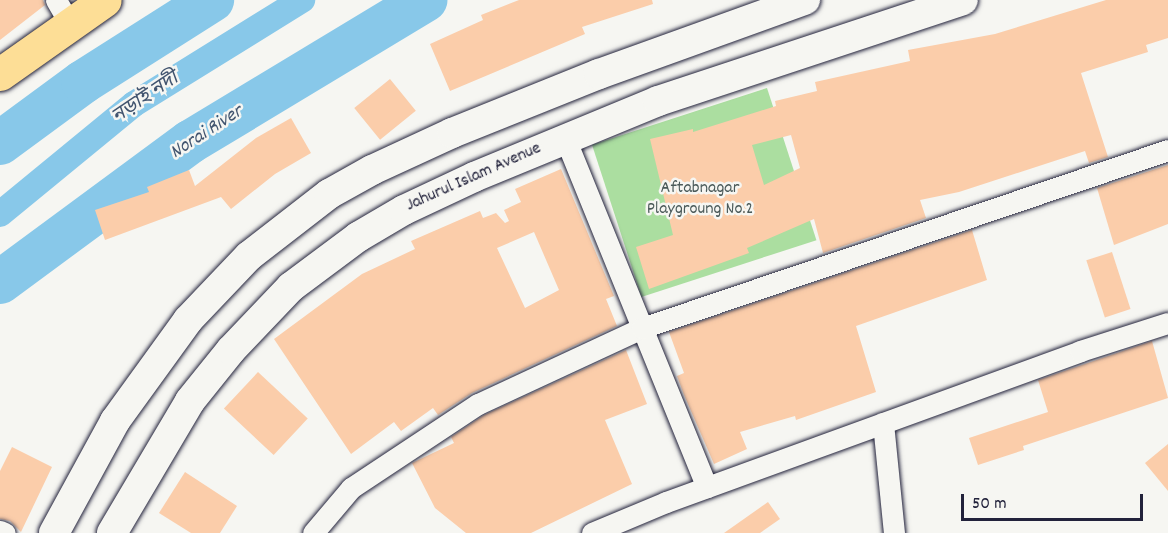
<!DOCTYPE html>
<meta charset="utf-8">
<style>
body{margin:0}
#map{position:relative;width:1168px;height:533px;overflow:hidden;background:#f6f6f2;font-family:Dekko,"Noto Sans Bengali",sans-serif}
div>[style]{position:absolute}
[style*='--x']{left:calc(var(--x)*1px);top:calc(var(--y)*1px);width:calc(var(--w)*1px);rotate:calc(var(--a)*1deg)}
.green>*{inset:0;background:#abdea0;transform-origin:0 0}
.canal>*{height:26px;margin:-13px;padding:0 13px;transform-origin:13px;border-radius:13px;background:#88c8e9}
.river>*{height:44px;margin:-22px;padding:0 22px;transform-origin:22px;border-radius:22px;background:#88c8e9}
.building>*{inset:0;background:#fbcdaa;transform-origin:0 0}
.roads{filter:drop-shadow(0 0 2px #22223b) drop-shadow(0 0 2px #22223b)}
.street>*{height:21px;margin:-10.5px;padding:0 10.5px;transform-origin:10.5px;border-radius:10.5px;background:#f6f6f2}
.secondary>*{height:30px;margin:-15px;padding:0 15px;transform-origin:15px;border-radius:15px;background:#f6f6f2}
.primary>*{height:33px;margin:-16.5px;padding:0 16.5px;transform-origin:16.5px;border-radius:16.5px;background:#fdde96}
span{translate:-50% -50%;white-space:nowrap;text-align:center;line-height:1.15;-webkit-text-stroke:5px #f6f6f2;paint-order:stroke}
.street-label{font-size:18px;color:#22223b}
.park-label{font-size:18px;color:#4b5a59}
.water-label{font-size:20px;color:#41546f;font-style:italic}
.scale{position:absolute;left:961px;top:494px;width:182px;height:27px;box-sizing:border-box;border:3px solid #22223b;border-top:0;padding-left:8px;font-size:18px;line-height:21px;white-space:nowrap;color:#22223b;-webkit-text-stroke:4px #f6f6f2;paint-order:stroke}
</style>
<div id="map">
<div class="green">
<div style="left:767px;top:88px;width:160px;height:184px;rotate:72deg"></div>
</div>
<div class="canal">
<div style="--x:0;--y:214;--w:173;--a:-39.4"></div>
<div style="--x:134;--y:104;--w:198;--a:-31.8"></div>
</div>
<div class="river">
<div style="--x:0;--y:143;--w:103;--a:-36.3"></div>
<div style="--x:83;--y:82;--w:153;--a:-32.4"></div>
<div style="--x:0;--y:282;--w:236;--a:-36.4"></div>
<div style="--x:190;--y:142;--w:275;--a:-31.1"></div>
</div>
<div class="building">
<div style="clip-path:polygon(0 0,43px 0,45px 5px,0 40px)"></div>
<div style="clip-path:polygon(519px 0,652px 0,653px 4px,582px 27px,585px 34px,450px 91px,430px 44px,483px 20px,481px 15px)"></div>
<div style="clip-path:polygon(evenodd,1106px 0,1168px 0,1168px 38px,1146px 45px,1148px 52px,1081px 73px,1108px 157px,1089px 163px,1085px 151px,959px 192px,920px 200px,926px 218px,823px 253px,814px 219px,747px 248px,749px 253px,649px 289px,636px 247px,673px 235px,650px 139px,693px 129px,693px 132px,776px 106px,775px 101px,817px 91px,815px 82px,910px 61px,908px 50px,995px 34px,1106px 0,791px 135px,800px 168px,764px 185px,752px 145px,791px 135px)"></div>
<div style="left:390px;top:79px;width:41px;height:46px;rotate:51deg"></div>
<div style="clip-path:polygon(291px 118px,311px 153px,275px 174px,231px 209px,221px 197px,105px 240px,95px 210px,149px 192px,147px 187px,189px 170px,195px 186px,256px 138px)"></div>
<div style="clip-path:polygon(1168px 165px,1168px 224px,1114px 245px,1097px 188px)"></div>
<div style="clip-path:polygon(evenodd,561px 169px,614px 296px,606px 299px,617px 326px,472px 393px,438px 415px,433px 408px,401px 431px,394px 422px,351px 454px,274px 339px,362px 274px,415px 249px,411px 241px,480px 211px,483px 218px,496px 213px,505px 223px,509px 221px,504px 210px,521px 202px,515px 189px,561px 169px,534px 232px,559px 290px,525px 308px,497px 248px,534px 232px)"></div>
<div style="clip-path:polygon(972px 230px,987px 280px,856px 326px,876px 392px,796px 420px,795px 416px,740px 432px,747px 449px,714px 464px,684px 395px,677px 376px,684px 373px,669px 332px)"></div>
<div style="left:1112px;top:252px;width:60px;height:27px;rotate:72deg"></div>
<div style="clip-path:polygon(1152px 341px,1168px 398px,1023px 446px,1024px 450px,978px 465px,969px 438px,1048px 412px,1038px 380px)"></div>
<div style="clip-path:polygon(626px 350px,647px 404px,605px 420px,632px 484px,531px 533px,466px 533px,435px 508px,412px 463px,454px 443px,451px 437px,484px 415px)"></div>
<div style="left:258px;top:372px;width:68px;height:50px;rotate:43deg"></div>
<div style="clip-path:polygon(1168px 444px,1168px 491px,1145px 463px)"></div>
<div style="clip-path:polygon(12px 447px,52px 467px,21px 532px,10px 521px,0 519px,0 471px)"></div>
<div style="clip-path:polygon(185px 472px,237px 506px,220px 533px,191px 533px,159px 513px)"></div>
<div style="clip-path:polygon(768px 502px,780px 519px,760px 533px,724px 533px)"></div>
</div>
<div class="roads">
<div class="street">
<div style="--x:56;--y:0;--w:28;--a:60"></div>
<div style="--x:565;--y:138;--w:377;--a:67.9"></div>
<div style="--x:883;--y:423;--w:111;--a:84.3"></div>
<div style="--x:0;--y:531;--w:5;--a:22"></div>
<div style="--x:313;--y:533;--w:59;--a:-49.8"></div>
<div style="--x:351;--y:488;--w:152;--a:-33.5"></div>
<div style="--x:478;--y:404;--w:181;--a:-24.9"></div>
<div style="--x:642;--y:328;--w:555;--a:-18.7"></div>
<div style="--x:592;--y:533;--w:80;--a:-22.7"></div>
<div style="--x:666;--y:502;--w:441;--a:-20"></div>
<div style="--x:1080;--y:351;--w:92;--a:-17.7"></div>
</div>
<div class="secondary">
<div style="--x:54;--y:533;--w:128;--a:-61.4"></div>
<div style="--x:115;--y:421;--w:125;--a:-54.1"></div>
<div style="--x:188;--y:320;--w:88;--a:-46.4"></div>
<div style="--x:249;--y:256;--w:101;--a:-37.8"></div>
<div style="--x:329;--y:194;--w:49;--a:-29.2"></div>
<div style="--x:372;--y:170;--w:88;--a:-24.8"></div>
<div style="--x:452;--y:133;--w:158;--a:-21.9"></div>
<div style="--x:599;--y:74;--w:219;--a:-19.8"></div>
<div style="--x:112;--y:533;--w:153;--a:-59.4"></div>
<div style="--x:190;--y:401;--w:65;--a:-51.2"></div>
<div style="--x:231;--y:350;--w:87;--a:-46.4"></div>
<div style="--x:291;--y:287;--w:84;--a:-36.7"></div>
<div style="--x:358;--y:237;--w:53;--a:-30.4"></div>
<div style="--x:404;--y:210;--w:77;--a:-25.2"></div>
<div style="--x:474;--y:177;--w:199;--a:-22.4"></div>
<div style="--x:658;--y:101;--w:321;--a:-18.3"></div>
</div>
<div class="primary">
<div style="--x:0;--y:74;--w:128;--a:-35.2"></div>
</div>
</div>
<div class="street-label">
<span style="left:474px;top:178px;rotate:-24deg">Jahurul Islam Avenue</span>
</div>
<div class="park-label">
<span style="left:700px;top:200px">Aftabnagar<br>Playgroung No.2</span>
</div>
<div class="water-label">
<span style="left:146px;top:99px;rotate:-34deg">নড়াই নদী</span>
<span style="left:207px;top:133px;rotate:-33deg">Norai River</span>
</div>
<div class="scale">50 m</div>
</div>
